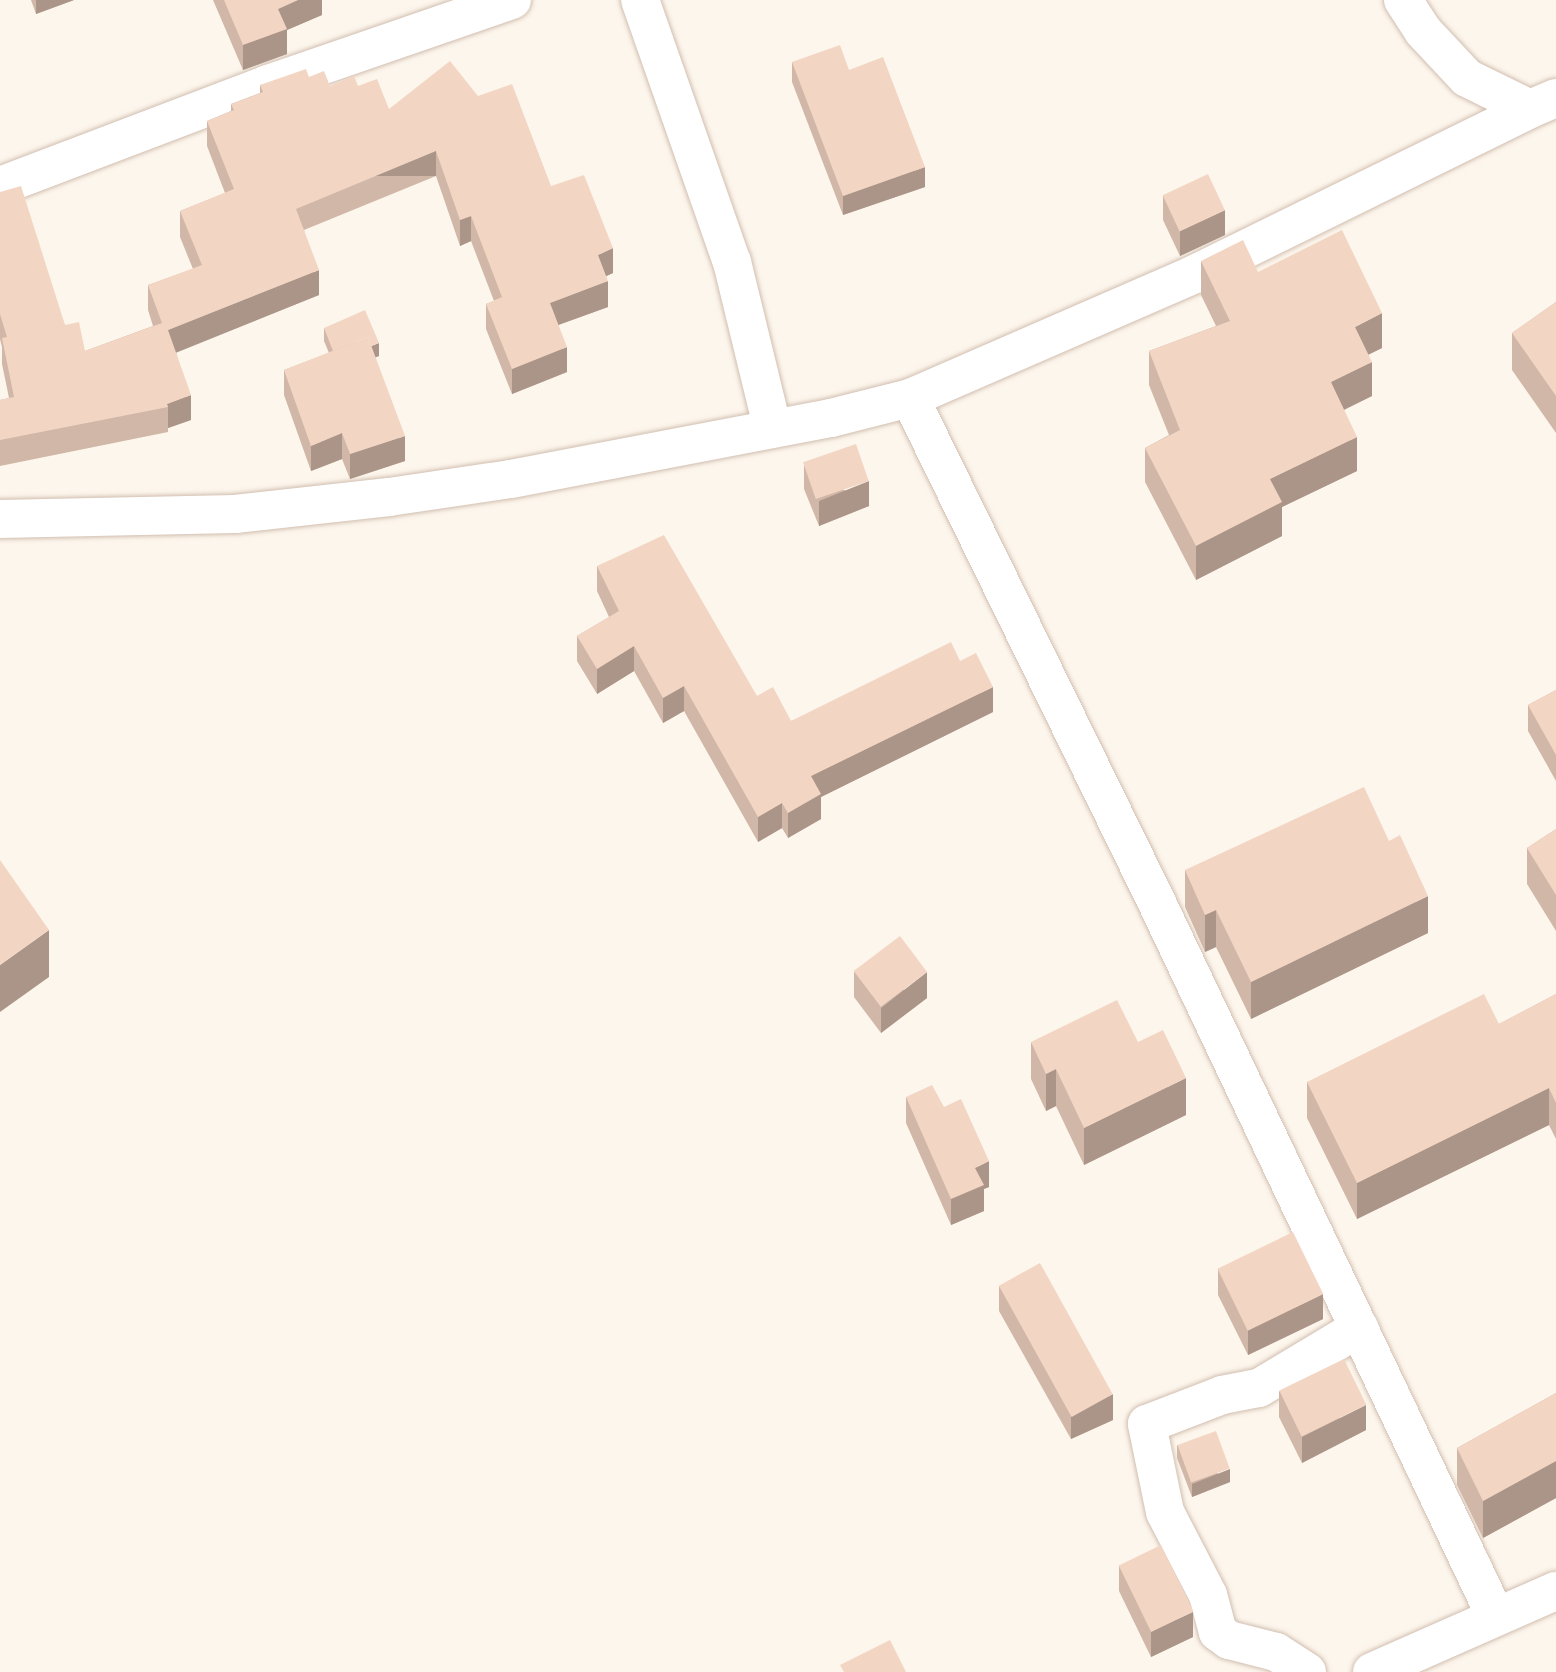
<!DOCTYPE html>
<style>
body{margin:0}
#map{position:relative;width:1556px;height:1672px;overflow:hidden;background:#fdf6ec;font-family:Roboto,sans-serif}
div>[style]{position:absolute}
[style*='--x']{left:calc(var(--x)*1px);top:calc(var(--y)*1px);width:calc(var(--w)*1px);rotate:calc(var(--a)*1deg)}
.roads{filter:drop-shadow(0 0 2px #d1beb0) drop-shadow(0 0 2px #d1beb0)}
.street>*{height:38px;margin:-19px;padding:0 19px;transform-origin:19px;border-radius:19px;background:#fff}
.wall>*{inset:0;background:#d1b7a8}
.shaded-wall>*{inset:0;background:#aa9588;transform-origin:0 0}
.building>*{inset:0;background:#f3d5c3;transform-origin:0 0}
span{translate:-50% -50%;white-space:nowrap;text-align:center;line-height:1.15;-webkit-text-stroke:5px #fffaf3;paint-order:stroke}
</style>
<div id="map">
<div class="roads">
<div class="street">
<div style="--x:640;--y:0;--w:278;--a:70.7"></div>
<div style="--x:732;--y:262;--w:169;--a:76.3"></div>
<div style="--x:1403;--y:0;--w:37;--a:57"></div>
<div style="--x:1423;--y:31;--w:64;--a:46.9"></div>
<div style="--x:1467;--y:78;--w:70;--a:26.2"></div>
<div style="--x:1530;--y:109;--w:28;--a:-23"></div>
<div style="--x:0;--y:186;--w:287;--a:-20.8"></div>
<div style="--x:268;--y:84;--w:258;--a:-19"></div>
<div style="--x:910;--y:398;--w:564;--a:63.93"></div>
<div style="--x:1158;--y:905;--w:788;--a:64.61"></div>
<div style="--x:0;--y:519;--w:235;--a:-1.2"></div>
<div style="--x:235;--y:514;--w:155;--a:-6.3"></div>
<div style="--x:389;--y:497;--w:123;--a:-8.4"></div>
<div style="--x:511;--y:479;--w:326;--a:-10.8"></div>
<div style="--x:831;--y:418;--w:81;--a:-14.2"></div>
<div style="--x:910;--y:398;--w:311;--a:-23.5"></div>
<div style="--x:1195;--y:274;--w:373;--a:-26.2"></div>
<div style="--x:1307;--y:1672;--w:37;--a:-147"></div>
<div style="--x:1276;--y:1652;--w:49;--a:-165.7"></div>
<div style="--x:1229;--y:1640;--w:14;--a:-144"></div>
<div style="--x:1218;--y:1632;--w:38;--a:-105"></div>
<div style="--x:1208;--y:1595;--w:93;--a:-117.4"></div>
<div style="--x:1165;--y:1512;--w:90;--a:-101.6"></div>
<div style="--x:1147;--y:1424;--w:80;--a:-21.1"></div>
<div style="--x:1222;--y:1395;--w:38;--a:-11"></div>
<div style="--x:1259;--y:1388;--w:117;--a:-31"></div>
<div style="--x:1372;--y:1672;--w:201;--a:-23.8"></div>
</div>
</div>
<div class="wall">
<div style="clip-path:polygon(31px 0,74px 0,36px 14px)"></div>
<div style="clip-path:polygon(213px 0,322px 0,322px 15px,287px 30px,287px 54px,243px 70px)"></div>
<div style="clip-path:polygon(792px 62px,849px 70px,925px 187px,843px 215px,792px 82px)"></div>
<div style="clip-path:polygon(309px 77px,330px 86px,358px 86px,389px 109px,551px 186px,613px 273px,606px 276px,608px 307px,558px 325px,567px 372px,512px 394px,486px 329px,486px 304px,494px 301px,471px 241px,460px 246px,436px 176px,304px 230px,319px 295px,176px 352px,191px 420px,168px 428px,168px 432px,0 466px,0 400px,9px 398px,2px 364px,2px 347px,0 339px,0 192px,65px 325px,85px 351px,153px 326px,148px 310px,148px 285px,193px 269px,180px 237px,180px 211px,225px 193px,207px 146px,207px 121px,231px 111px,231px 104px,260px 93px,260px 85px)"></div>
<div style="clip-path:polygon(1163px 195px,1225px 235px,1180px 256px,1163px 220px)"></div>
<div style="clip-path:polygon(1201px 261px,1258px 272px,1382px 348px,1368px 355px,1372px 396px,1344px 410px,1357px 471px,1282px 507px,1282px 536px,1196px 580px,1145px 482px,1145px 448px,1169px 435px,1149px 385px,1149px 351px,1216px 326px,1201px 295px)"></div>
<div style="clip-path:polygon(1556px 302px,1556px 433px,1512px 370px,1512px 333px)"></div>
<div style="clip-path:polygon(324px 328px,379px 356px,375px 357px,405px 461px,350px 479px,342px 459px,311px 471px,284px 395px,284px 370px,329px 353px,324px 341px)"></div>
<div style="clip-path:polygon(804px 464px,869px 506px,819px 526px,804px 489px)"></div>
<div style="clip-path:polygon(597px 566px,757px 696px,791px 721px,960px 661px,993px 712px,821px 797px,821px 819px,788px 838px,782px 828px,758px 842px,684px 711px,663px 723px,634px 671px,597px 694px,577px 661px,577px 636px,609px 617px,597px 591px)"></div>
<div style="clip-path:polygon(1556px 690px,1556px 781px,1528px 731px,1528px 705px)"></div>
<div style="clip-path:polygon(1556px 829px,1556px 931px,1527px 884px,1527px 848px)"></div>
<div style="clip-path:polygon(1389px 841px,1428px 933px,1251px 1019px,1216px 947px,1205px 952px,1185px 907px,1185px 870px)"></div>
<div style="clip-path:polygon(854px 971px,927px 998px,881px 1033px,854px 997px)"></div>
<div style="clip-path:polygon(1556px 994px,1556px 1139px,1549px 1125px,1357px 1219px,1307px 1118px,1307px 1082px,1499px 1024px)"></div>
<div style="clip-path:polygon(1031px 1042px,1138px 1042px,1186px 1115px,1084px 1165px,1056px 1106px,1046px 1111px,1031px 1079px)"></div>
<div style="clip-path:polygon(906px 1097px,944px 1107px,989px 1187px,984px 1189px,984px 1211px,951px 1225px,906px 1123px)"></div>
<div style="clip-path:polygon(1218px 1269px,1323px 1319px,1248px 1355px,1218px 1295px)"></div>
<div style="clip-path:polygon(999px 1286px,1113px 1420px,1071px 1439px,999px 1311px)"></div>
<div style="clip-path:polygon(1279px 1391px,1366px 1430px,1302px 1463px,1279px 1417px)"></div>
<div style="clip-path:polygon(1556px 1393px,1556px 1498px,1483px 1538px,1457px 1485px,1457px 1448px)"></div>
<div style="clip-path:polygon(1177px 1445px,1230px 1482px,1192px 1497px,1177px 1458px)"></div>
<div style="clip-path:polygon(1119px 1565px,1193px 1637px,1151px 1657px,1119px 1591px)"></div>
</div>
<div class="shaded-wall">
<div style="clip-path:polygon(36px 0,74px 0,36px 14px)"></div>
<div style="clip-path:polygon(298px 0,322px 0,322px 15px,287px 30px,287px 54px,243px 70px,243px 45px,278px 9px)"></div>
<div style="left:436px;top:151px;width:25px;height:152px;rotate:90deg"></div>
<div style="clip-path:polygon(925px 167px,925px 187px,843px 215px,843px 196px)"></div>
<div style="clip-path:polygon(1225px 210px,1225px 235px,1180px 256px,1180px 231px)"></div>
<div style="clip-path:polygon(471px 216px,471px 241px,460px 246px,460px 220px)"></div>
<div style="clip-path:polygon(613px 248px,613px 273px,598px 280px,598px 255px)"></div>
<div style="clip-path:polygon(319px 270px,319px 295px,168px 356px,168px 330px)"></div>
<div style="clip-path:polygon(608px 281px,608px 307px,550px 328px,550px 303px)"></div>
<div style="clip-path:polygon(1382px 313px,1382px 348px,1355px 361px,1355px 327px)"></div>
<div style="clip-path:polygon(379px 343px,379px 356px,337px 373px,337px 360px)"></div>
<div style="clip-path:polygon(567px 347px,567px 372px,512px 394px,512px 369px)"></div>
<div style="clip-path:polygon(1372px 362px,1372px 396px,1331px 416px,1331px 382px)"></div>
<div style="clip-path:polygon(191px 395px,191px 420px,168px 428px,168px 407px,167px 404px)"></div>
<div style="clip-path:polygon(342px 433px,342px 459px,311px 471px,311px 446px)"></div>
<div style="clip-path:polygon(405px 436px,405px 461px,350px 479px,350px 454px)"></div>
<div style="clip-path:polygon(1357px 437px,1357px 471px,1282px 507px,1282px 536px,1196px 580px,1196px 546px,1270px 479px)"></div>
<div style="clip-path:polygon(869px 481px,869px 506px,819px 526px,819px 501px)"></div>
<div style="clip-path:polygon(634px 646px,634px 671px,597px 694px,597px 669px)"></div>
<div style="clip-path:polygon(684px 686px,684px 711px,663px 723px,663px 698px)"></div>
<div style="clip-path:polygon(993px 687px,993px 712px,821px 797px,821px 819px,788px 838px,788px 813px,811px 776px)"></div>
<div style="clip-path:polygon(782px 803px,782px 828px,758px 842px,758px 817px)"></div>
<div style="clip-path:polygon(1428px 896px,1428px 933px,1251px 1019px,1251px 982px)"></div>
<div style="clip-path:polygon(1216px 910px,1216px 947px,1205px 952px,1205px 915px)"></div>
<div style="clip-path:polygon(49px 930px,49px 977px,0 1012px,0 965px)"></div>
<div style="clip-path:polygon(927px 972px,927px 998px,881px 1033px,881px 1008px)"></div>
<div style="clip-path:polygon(1056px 1069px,1056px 1106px,1046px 1111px,1046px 1074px)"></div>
<div style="clip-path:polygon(1186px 1078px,1186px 1115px,1084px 1165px,1084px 1128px)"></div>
<div style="clip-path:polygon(1549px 1088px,1549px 1125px,1357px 1219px,1357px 1183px)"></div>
<div style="clip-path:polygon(989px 1161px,989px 1187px,984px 1189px,984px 1211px,951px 1225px,951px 1199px,975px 1168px)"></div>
<div style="clip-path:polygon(1323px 1294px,1323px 1319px,1248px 1355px,1248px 1330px)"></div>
<div style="clip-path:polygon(1113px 1394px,1113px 1420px,1071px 1439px,1071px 1414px)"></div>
<div style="clip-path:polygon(1366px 1405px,1366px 1430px,1302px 1463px,1302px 1437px)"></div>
<div style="clip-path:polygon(1556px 1461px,1556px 1498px,1483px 1538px,1483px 1501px)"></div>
<div style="clip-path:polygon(1230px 1469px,1230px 1482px,1192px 1497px,1192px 1484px)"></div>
<div style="clip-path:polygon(1193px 1612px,1193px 1637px,1151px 1657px,1151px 1631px)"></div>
</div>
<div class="building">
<div style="clip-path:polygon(224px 0,298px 0,278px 9px,287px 29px,243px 45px)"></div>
<div style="clip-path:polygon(840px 45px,849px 70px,883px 57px,925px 167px,843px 196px,792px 62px)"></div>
<div style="clip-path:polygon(450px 61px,478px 96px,512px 84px,551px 186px,584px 175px,613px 248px,598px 255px,608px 281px,550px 303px,567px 347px,512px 369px,486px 304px,502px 297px,471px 216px,460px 220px,436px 151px,296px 209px,319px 270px,168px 330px,191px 395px,167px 404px,168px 407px,0 440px,0 400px,14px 397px,2px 338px,7px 337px,0 314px,0 192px,21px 186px,65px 325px,79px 322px,85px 351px,162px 323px,148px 285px,202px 265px,180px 211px,234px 189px,207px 121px,234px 110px,231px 104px,263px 92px,260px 85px,306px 69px,309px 77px,324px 71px,330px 86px,354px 76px,358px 86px,377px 79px,389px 109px)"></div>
<div style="left:1208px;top:174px;width:40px;height:50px;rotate:65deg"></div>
<div style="clip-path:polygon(1342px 230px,1382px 313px,1355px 327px,1372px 362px,1331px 382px,1357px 437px,1270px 479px,1282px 502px,1196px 546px,1145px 448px,1180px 430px,1149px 351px,1230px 321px,1201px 261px,1243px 240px,1258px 272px)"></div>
<div style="clip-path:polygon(1556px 302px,1556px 396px,1512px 333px)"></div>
<div style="clip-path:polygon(365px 310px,379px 343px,371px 346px,368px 337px,333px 351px,324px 328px)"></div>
<div style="clip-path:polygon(368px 337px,405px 436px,350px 454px,342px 433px,311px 446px,284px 370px)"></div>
<div style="left:856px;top:444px;width:39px;height:56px;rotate:71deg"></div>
<div style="clip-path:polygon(664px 535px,757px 696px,773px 687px,791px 721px,951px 642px,960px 661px,976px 653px,993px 687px,811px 776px,821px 794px,788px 813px,782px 803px,758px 817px,684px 686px,663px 698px,634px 646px,597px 669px,577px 636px,619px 611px,597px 566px)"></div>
<div style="clip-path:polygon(1556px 690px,1556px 755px,1528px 705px)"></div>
<div style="clip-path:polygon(1364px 787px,1389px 841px,1400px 835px,1428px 896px,1251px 982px,1216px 910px,1205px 915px,1185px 870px)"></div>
<div style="clip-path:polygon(1556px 829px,1556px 895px,1527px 848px)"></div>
<div style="clip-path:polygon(0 860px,49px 930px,0 965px)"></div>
<div style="left:900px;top:936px;width:45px;height:58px;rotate:53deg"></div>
<div style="clip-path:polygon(1484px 994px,1499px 1024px,1556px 994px,1556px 1103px,1549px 1088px,1357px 1183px,1307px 1082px)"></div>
<div style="clip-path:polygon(1117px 1000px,1138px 1042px,1163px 1030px,1186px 1078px,1084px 1128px,1056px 1069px,1046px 1074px,1031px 1042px)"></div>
<div style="clip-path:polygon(932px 1085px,944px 1107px,961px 1099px,989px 1161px,975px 1168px,984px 1185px,951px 1199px,906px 1097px)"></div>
<div style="left:1293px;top:1232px;width:69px;height:84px;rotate:64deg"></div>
<div style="left:1040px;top:1263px;width:150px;height:47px;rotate:61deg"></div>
<div style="left:1344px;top:1359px;width:51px;height:72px;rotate:64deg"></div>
<div style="clip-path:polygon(1556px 1393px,1556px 1461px,1483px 1501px,1457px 1448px)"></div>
<div style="left:1216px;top:1431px;width:40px;height:41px;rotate:70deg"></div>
<div style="left:1161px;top:1545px;width:74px;height:47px;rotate:64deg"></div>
<div style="clip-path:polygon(890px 1640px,906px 1672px,844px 1672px,840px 1665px)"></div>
</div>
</div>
